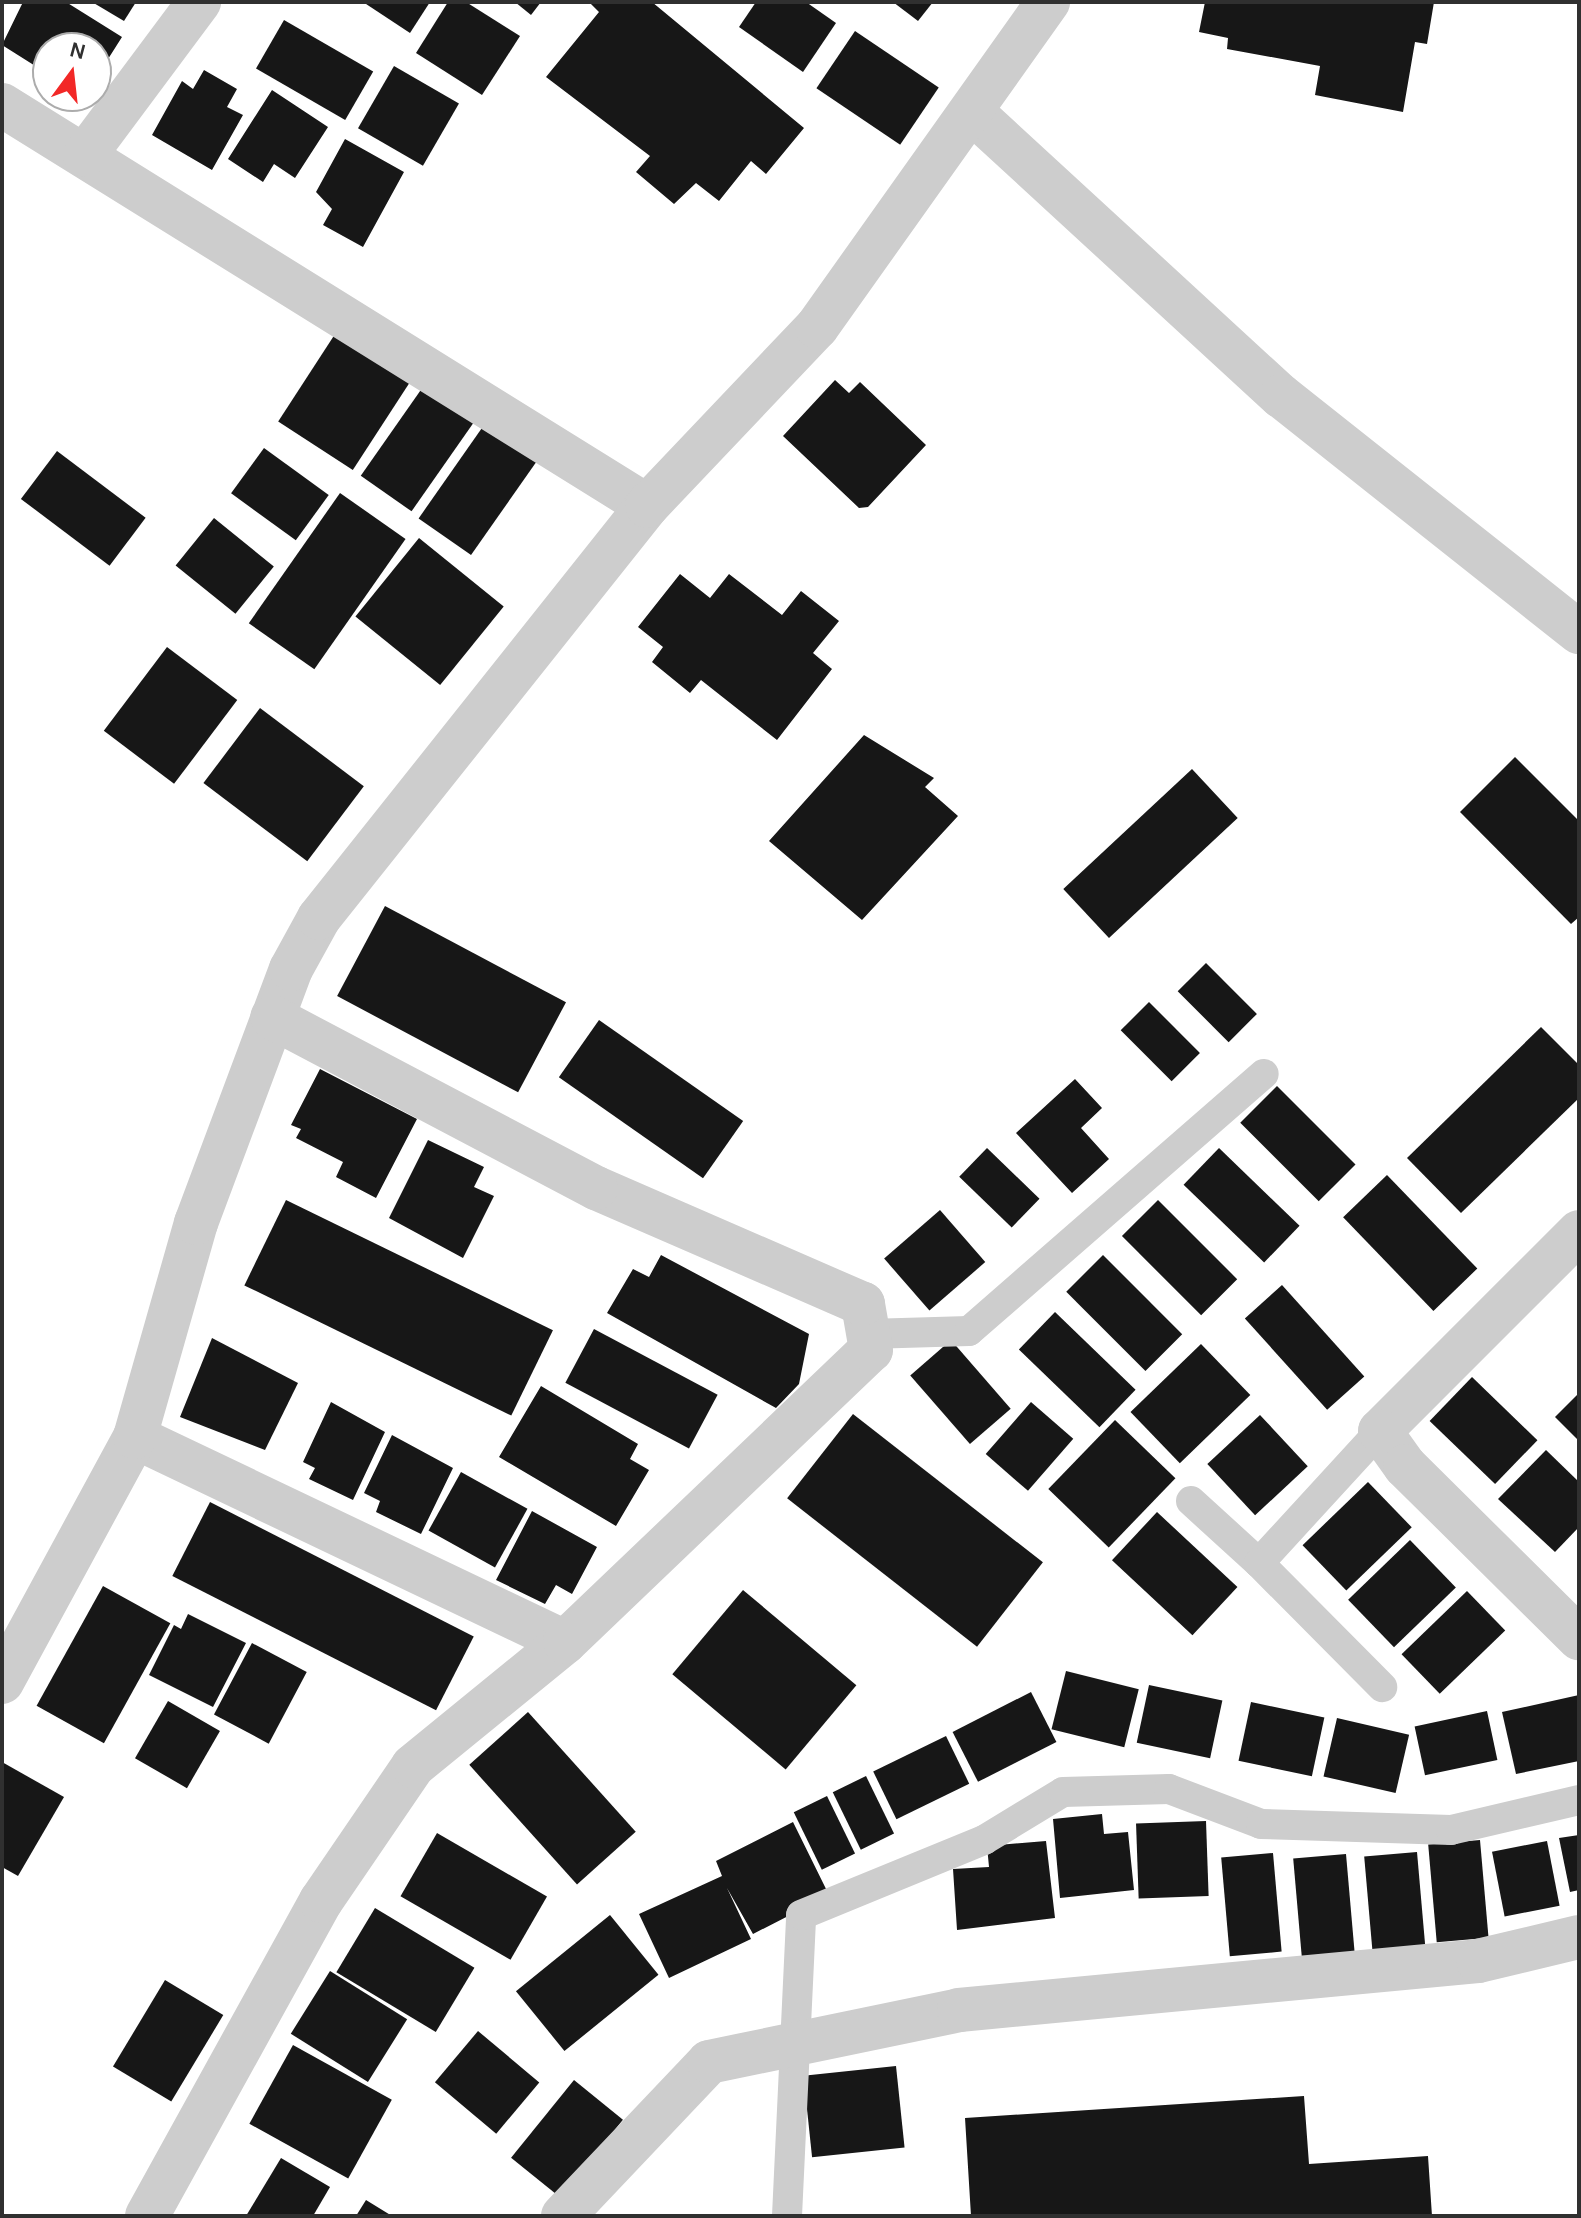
<!DOCTYPE html>
<style>
body{margin:0}
#map{position:relative;width:1581px;height:2218px;overflow:hidden;background:#fff;font-family:Karla,sans-serif}
div>[style]{position:absolute}
[style*='--x']{left:calc(var(--x)*1px);top:calc(var(--y)*1px);width:calc(var(--w)*1px);rotate:calc(var(--a)*1deg)}
.building>*{inset:0;background:#171717;transform-origin:0 0}
.lane>*{height:30px;margin:-15px;padding:0 15px;transform-origin:15px;border-radius:15px;background:#cdcdcd}
.street>*{height:44px;margin:-22px;padding:0 22px;transform-origin:22px;border-radius:22px;background:#cdcdcd}
span{translate:-50% -50%;white-space:nowrap;text-align:center;line-height:1.15;-webkit-text-stroke:8px #fff;paint-order:stroke}
.frame{position:absolute;inset:0;border:4px solid #303030;pointer-events:none}
.north{position:absolute;left:32px;top:32px;width:80px;height:80px;box-sizing:border-box;background:#fff;border:2px solid #acacac;border-radius:50%;rotate:15deg;font-size:22px;font-weight:700;line-height:32px;text-align:center;color:#303030}
.north::after{content:'';display:block;margin:auto;width:28px;height:36px;background:#f22827;clip-path:polygon(50% 0,100% 100%,50% 72%,0 100%)}
</style>
<div id="map">
<div class="building">
<div style="clip-path:polygon(23px 2px,66px 2px,122px 37px,96px 78px,96px 48px,48px 48px,48px 74px,2px 45px)"></div>
<div style="clip-path:polygon(92px 2px,136px 2px,124px 21px)"></div>
<div style="clip-path:polygon(363px 2px,430px 2px,410px 33px)"></div>
<div style="clip-path:polygon(448px 2px,466px 2px,520px 36px,482px 95px,416px 53px)"></div>
<div style="clip-path:polygon(515px 2px,541px 2px,531px 15px)"></div>
<div style="clip-path:polygon(589px 2px,652px 2px,804px 128px,766px 174px,751px 161px,719px 201px,696px 183px,674px 204px,636px 172px,650px 156px,546px 77px,599px 12px)"></div>
<div style="clip-path:polygon(756px 2px,806px 2px,836px 23px,803px 72px,739px 27px)"></div>
<div style="clip-path:polygon(893px 2px,933px 2px,918px 21px)"></div>
<div style="clip-path:polygon(1205px 2px,1434px 2px,1427px 44px,1415px 42px,1403px 112px,1315px 95px,1320px 66px,1227px 49px,1228px 38px,1199px 32px)"></div>
<div style="left:284px;top:20px;width:103px;height:56px;rotate:30deg"></div>
<div style="left:855px;top:31px;width:101px;height:69px;rotate:34deg"></div>
<div style="left:394px;top:66px;width:75px;height:72px;rotate:30deg"></div>
<div style="clip-path:polygon(204px 70px,237px 89px,227px 107px,243px 115px,212px 170px,152px 135px,182px 81px,193px 89px)"></div>
<div style="clip-path:polygon(272px 90px,328px 127px,295px 178px,274px 164px,263px 182px,228px 159px)"></div>
<div style="clip-path:polygon(345px 139px,404px 172px,363px 247px,323px 225px,332px 209px,316px 192px)"></div>
<div style="left:337px;top:331px;width:89px;height:108px;rotate:33deg"></div>
<div style="clip-path:polygon(835px 380px,849px 393px,860px 382px,926px 445px,868px 507px,859px 508px,783px 436px)"></div>
<div style="left:425px;top:384px;width:62px;height:112px;rotate:35deg"></div>
<div style="left:484px;top:425px;width:64px;height:114px;rotate:35deg"></div>
<div style="left:264px;top:448px;width:80px;height:56px;rotate:36deg"></div>
<div style="left:57px;top:451px;width:111px;height:60px;rotate:37deg"></div>
<div style="left:340px;top:493px;width:80px;height:159px;rotate:35deg"></div>
<div style="left:214px;top:518px;width:77px;height:61px;rotate:39deg"></div>
<div style="left:419px;top:538px;width:109px;height:101px;rotate:39deg"></div>
<div style="clip-path:polygon(680px 574px,710px 598px,729px 574px,782px 615px,801px 591px,839px 621px,813px 653px,832px 669px,777px 740px,701px 680px,690px 693px,652px 662px,663px 647px,638px 627px)"></div>
<div style="left:167px;top:647px;width:88px;height:105px;rotate:37deg"></div>
<div style="left:260px;top:708px;width:130px;height:94px;rotate:37deg"></div>
<div style="clip-path:polygon(864px 735px,934px 778px,925px 787px,958px 816px,862px 920px,769px 841px)"></div>
<div style="clip-path:polygon(1515px 757px,1579px 821px,1579px 917px,1571px 924px,1460px 812px)"></div>
<div style="left:1192px;top:769px;width:67px;height:176px;rotate:47deg"></div>
<div style="left:385px;top:906px;width:205px;height:102px;rotate:28deg"></div>
<div style="left:1206px;top:963px;width:72px;height:40px;rotate:45deg"></div>
<div style="left:1149px;top:1002px;width:72px;height:40px;rotate:45deg"></div>
<div style="left:599px;top:1020px;width:176px;height:70px;rotate:35deg"></div>
<div style="clip-path:polygon(1541px 1027px,1579px 1065px,1579px 1098px,1461px 1213px,1407px 1158px)"></div>
<div style="clip-path:polygon(320px 1069px,417px 1119px,376px 1198px,336px 1177px,343px 1162px,296px 1138px,301px 1129px,291px 1125px)"></div>
<div style="clip-path:polygon(1075px 1079px,1102px 1108px,1081px 1128px,1109px 1159px,1072px 1193px,1016px 1133px)"></div>
<div style="left:1277px;top:1086px;width:111px;height:52px;rotate:45deg"></div>
<div style="clip-path:polygon(428px 1140px,484px 1167px,474px 1187px,494px 1196px,463px 1258px,389px 1218px)"></div>
<div style="left:987px;top:1148px;width:73px;height:40px;rotate:44deg"></div>
<div style="left:1219px;top:1148px;width:112px;height:51px;rotate:44deg"></div>
<div style="left:1387px;top:1175px;width:130px;height:61px;rotate:46deg"></div>
<div style="left:286px;top:1200px;width:297px;height:95px;rotate:26deg"></div>
<div style="left:1158px;top:1200px;width:112px;height:51px;rotate:45deg"></div>
<div style="left:940px;top:1210px;width:69px;height:74px;rotate:49deg"></div>
<div style="clip-path:polygon(661px 1255px,809px 1334px,799px 1384px,776px 1408px,607px 1313px,633px 1269px,649px 1277px)"></div>
<div style="left:1103px;top:1255px;width:112px;height:52px;rotate:45deg"></div>
<div style="left:1282px;top:1285px;width:123px;height:50px;rotate:48deg"></div>
<div style="left:1055px;top:1312px;width:112px;height:52px;rotate:44deg"></div>
<div style="left:594px;top:1329px;width:140px;height:61px;rotate:28deg"></div>
<div style="clip-path:polygon(212px 1338px,298px 1383px,265px 1450px,180px 1417px)"></div>
<div style="left:951px;top:1340px;width:91px;height:54px;rotate:49deg"></div>
<div style="left:1201px;top:1344px;width:71px;height:98px;rotate:46deg"></div>
<div style="left:1472px;top:1377px;width:91px;height:61px;rotate:44deg"></div>
<div style="clip-path:polygon(541px 1386px,638px 1444px,630px 1459px,649px 1470px,616px 1526px,499px 1457px)"></div>
<div style="clip-path:polygon(1579px 1393px,1579px 1441px,1555px 1417px)"></div>
<div style="clip-path:polygon(331px 1402px,385px 1432px,353px 1500px,309px 1479px,315px 1468px,303px 1462px)"></div>
<div style="left:1031px;top:1402px;width:56px;height:69px;rotate:41deg"></div>
<div style="left:853px;top:1414px;width:241px;height:107px;rotate:38deg"></div>
<div style="left:1260px;top:1415px;width:70px;height:72px;rotate:47deg"></div>
<div style="left:1115px;top:1420px;width:84px;height:96px;rotate:44deg"></div>
<div style="clip-path:polygon(392px 1435px,453px 1468px,421px 1534px,376px 1512px,380px 1501px,364px 1493px)"></div>
<div style="clip-path:polygon(1546px 1450px,1579px 1482px,1579px 1527px,1555px 1552px,1498px 1499px)"></div>
<div style="left:461px;top:1472px;width:76px;height:67px;rotate:29deg"></div>
<div style="left:1368px;top:1482px;width:63px;height:91px;rotate:46deg"></div>
<div style="left:210px;top:1502px;width:296px;height:83px;rotate:27deg"></div>
<div style="clip-path:polygon(532px 1511px,597px 1547px,572px 1594px,556px 1585px,545px 1604px,496px 1580px)"></div>
<div style="left:1157px;top:1512px;width:110px;height:66px;rotate:43deg"></div>
<div style="left:1410px;top:1540px;width:66px;height:86px;rotate:46deg"></div>
<div style="left:103px;top:1586px;width:77px;height:137px;rotate:29deg"></div>
<div style="left:743px;top:1590px;width:148px;height:110px;rotate:40deg"></div>
<div style="left:1467px;top:1591px;width:55px;height:91px;rotate:46deg"></div>
<div style="clip-path:polygon(188px 1614px,246px 1643px,213px 1707px,149px 1675px,174px 1625px,181px 1629px)"></div>
<div style="left:252px;top:1643px;width:62px;height:81px;rotate:28deg"></div>
<div style="left:1066px;top:1671px;width:75px;height:60px;rotate:14deg"></div>
<div style="left:1149px;top:1685px;width:75px;height:59px;rotate:12deg"></div>
<div style="left:1031px;top:1692px;width:56px;height:88px;rotate:63deg"></div>
<div style="clip-path:polygon(1579px 1695px,1579px 1761px,1516px 1774px,1502px 1712px)"></div>
<div style="left:168px;top:1701px;width:60px;height:66px;rotate:30deg"></div>
<div style="left:1251px;top:1702px;width:75px;height:60px;rotate:12deg"></div>
<div style="left:1487px;top:1711px;width:50px;height:74px;rotate:78deg"></div>
<div style="left:528px;top:1712px;width:161px;height:79px;rotate:48deg"></div>
<div style="left:1337px;top:1718px;width:74px;height:60px;rotate:13deg"></div>
<div style="left:946px;top:1736px;width:53px;height:81px;rotate:64deg"></div>
<div style="clip-path:polygon(2px 1762px,64px 1797px,18px 1876px,2px 1867px)"></div>
<div style="left:866px;top:1776px;width:64px;height:37px;rotate:64deg"></div>
<div style="left:827px;top:1796px;width:64px;height:37px;rotate:64deg"></div>
<div style="clip-path:polygon(1102px 1814px,1104px 1834px,1128px 1832px,1134px 1890px,1060px 1898px,1053px 1819px)"></div>
<div style="left:1206px;top:1821px;width:75px;height:70px;rotate:88deg"></div>
<div style="clip-path:polygon(793px 1822px,829px 1895px,753px 1934px,727px 1888px,751px 1939px,669px 1978px,639px 1914px,722px 1876px,716px 1861px)"></div>
<div style="left:437px;top:1833px;width:127px;height:73px;rotate:30deg"></div>
<div style="clip-path:polygon(1579px 1835px,1579px 1890px,1570px 1892px,1559px 1838px)"></div>
<div style="left:1480px;top:1840px;width:98px;height:52px;rotate:85deg"></div>
<div style="clip-path:polygon(1046px 1841px,1055px 1918px,957px 1930px,953px 1869px,989px 1867px,987px 1846px)"></div>
<div style="left:1547px;top:1841px;width:66px;height:56px;rotate:79deg"></div>
<div style="left:1417px;top:1852px;width:100px;height:53px;rotate:85deg"></div>
<div style="left:1273px;top:1853px;width:99px;height:52px;rotate:85deg"></div>
<div style="left:1346px;top:1854px;width:99px;height:53px;rotate:85deg"></div>
<div style="left:375px;top:1908px;width:116px;height:75px;rotate:31deg"></div>
<div style="left:610px;top:1915px;width:77px;height:121px;rotate:51deg"></div>
<div style="left:330px;top:1971px;width:91px;height:74px;rotate:32deg"></div>
<div style="left:165px;top:1980px;width:68px;height:101px;rotate:31deg"></div>
<div style="left:478px;top:2031px;width:80px;height:67px;rotate:40deg"></div>
<div style="left:293px;top:2045px;width:113px;height:90px;rotate:29deg"></div>
<div style="left:896px;top:2066px;width:82px;height:93px;rotate:84deg"></div>
<div style="left:574px;top:2080px;width:63px;height:100px;rotate:39deg"></div>
<div style="clip-path:polygon(1304px 2096px,1309px 2164px,1428px 2156px,1432px 2216px,971px 2216px,965px 2118px)"></div>
<div style="clip-path:polygon(281px 2158px,330px 2187px,313px 2216px,246px 2216px)"></div>
<div style="clip-path:polygon(366px 2200px,392px 2216px,356px 2216px)"></div>
</div>
<div class="lane">
<div style="--x:868;--y:1334;--w:101;--a:-1.7"></div>
<div style="--x:969;--y:1331;--w:391;--a:-41.1"></div>
<div style="--x:1191;--y:1501;--w:92;--a:42.4"></div>
<div style="--x:1259;--y:1563;--w:179;--a:-47.5"></div>
<div style="--x:1259;--y:1563;--w:175;--a:45.2"></div>
<div style="--x:787;--y:2216;--w:301;--a:-87.3"></div>
<div style="--x:801;--y:1915;--w:198;--a:-22.3"></div>
<div style="--x:984;--y:1840;--w:92;--a:-31.3"></div>
<div style="--x:1063;--y:1792;--w:106;--a:-1.6"></div>
<div style="--x:1169;--y:1789;--w:98;--a:20.8"></div>
<div style="--x:1261;--y:1824;--w:190;--a:1.8"></div>
<div style="--x:1451;--y:1830;--w:131;--a:-13.2"></div>
</div>
<div class="street">
<div style="--x:2;--y:105;--w:759;--a:31.87"></div>
<div style="--x:974;--y:114;--w:417;--a:42.6"></div>
<div style="--x:1281;--y:396;--w:380;--a:38.4"></div>
<div style="--x:85;--y:155;--w:191;--a:-53.3"></div>
<div style="--x:1579;--y:1232;--w:281;--a:135"></div>
<div style="--x:1380;--y:1431;--w:43;--a:54.5"></div>
<div style="--x:1405;--y:1466;--w:245;--a:44.7"></div>
<div style="--x:135;--y:1437;--w:476;--a:25.5"></div>
<div style="--x:2;--y:1682;--w:279;--a:-61.5"></div>
<div style="--x:135;--y:1437;--w:223;--a:-74.1"></div>
<div style="--x:196;--y:1223;--w:271;--a:-69.5"></div>
<div style="--x:291;--y:969;--w:58;--a:-61.2"></div>
<div style="--x:319;--y:918;--w:527;--a:-51.48"></div>
<div style="--x:647;--y:506;--w:247;--a:-46.5"></div>
<div style="--x:817;--y:327;--w:399;--a:-54.6"></div>
<div style="--x:147;--y:2216;--w:360;--a:-61.1"></div>
<div style="--x:321;--y:1901;--w:163;--a:-55.7"></div>
<div style="--x:413;--y:1766;--w:196;--a:-39.2"></div>
<div style="--x:565;--y:1642;--w:423;--a:-43.7"></div>
<div style="--x:871;--y:1350;--w:47;--a:-99.9"></div>
<div style="--x:863;--y:1304;--w:291;--a:-156.5"></div>
<div style="--x:596;--y:1188;--w:366;--a:-152.2"></div>
<div style="--x:563;--y:2216;--w:212;--a:-46.5"></div>
<div style="--x:709;--y:2062;--w:255;--a:-11.7"></div>
<div style="--x:959;--y:2010;--w:521;--a:-5.39"></div>
<div style="--x:1478;--y:1961;--w:104;--a:-13.4"></div>
</div>
<div class="frame"></div>
<div class="north">N</div>
</div>
